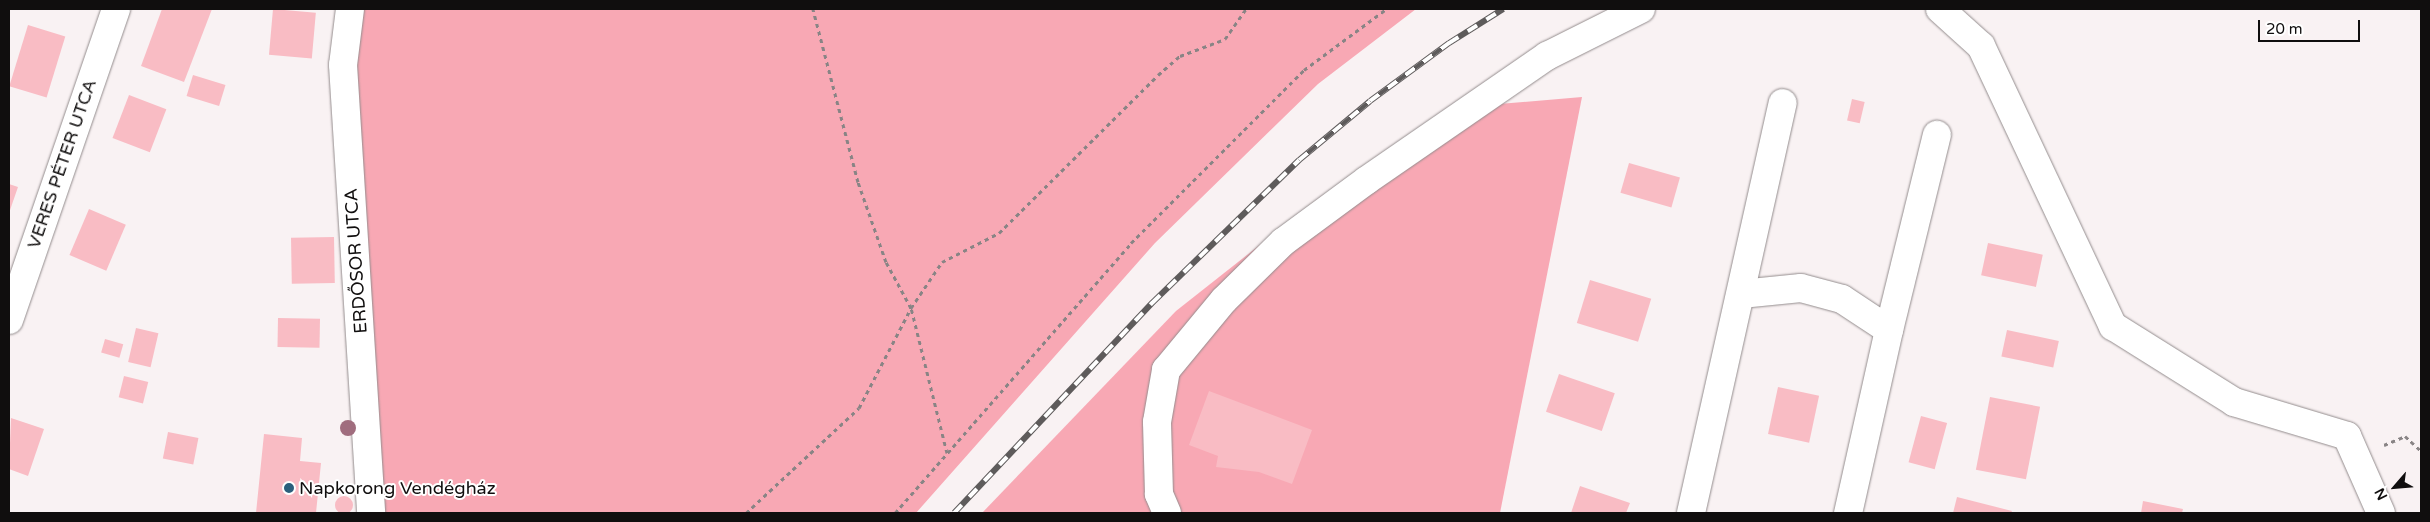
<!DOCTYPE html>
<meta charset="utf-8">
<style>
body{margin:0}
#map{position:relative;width:2430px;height:522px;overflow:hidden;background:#f9f2f3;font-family:"Varela Round",sans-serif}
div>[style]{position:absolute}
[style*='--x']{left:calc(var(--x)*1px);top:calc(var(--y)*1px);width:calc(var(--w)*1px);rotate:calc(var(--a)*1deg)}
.forest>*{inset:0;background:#f8a8b4}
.building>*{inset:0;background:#f9bcc4;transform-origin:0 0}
.round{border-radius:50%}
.path>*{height:3px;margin-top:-1.5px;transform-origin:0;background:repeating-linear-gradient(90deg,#898485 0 4px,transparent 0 8px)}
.roads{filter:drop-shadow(0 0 1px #938c8d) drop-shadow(0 0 1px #938c8d)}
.minor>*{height:28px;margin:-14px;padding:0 14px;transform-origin:14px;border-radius:14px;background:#fff}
.rail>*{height:5.5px;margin-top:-2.75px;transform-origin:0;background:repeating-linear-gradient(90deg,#fff 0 11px,#5e5b5b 0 22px);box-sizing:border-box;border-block:1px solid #5e5b5b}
.trees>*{width:16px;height:16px;margin:-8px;border-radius:50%;background:#a06d7e}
.dots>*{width:14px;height:14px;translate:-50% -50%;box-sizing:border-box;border:2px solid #fff;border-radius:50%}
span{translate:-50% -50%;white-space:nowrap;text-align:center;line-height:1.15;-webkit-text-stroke:4px #fff;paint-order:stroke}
.street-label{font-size:18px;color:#100e0e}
.poi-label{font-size:18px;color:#100e0e}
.left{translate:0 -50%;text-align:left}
.frame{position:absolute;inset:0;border:10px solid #100e0e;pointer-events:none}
.north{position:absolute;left:2370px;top:462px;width:50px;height:50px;-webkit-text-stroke:4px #fff;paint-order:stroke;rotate:243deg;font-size:14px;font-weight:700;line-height:20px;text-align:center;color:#100e0e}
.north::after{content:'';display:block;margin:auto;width:18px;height:22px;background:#100e0e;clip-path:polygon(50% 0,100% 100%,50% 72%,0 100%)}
.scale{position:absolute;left:2258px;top:20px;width:102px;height:22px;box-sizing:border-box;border:2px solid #100e0e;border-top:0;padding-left:6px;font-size:15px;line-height:18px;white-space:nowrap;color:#100e0e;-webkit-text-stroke:4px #fff;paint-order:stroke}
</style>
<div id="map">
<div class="forest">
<div style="clip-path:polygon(350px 9px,1416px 9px,1318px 84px,1155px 243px,916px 513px,371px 513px)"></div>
<div style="clip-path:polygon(1582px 97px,1500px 513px,982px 513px,1176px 311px,1323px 195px,1487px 105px)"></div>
</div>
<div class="building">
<div style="clip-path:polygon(162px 9px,212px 9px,184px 82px,141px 66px)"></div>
<div style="left:273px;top:9px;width:43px;height:46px;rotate:5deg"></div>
<div style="left:28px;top:25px;width:39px;height:64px;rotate:17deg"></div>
<div style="left:193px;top:75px;width:34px;height:22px;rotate:17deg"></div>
<div style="left:129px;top:95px;width:40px;height:46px;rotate:21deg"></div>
<div style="left:1852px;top:99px;width:13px;height:22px;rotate:13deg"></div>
<div style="left:1629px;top:163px;width:53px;height:31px;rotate:16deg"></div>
<div style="clip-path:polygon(9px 184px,18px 187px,9px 213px)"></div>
<div style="left:89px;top:209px;width:40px;height:50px;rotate:23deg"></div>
<div style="left:334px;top:237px;width:46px;height:43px;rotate:89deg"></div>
<div style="left:1988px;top:243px;width:56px;height:33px;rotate:12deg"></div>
<div style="left:1590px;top:280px;width:64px;height:45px;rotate:17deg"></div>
<div style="left:278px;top:318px;width:42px;height:29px;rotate:1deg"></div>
<div style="left:136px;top:328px;width:23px;height:35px;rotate:13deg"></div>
<div style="left:2007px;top:330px;width:53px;height:27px;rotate:12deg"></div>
<div style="left:105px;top:339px;width:19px;height:14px;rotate:16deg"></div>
<div style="left:1559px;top:374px;width:59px;height:40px;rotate:19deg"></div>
<div style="left:124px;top:376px;width:25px;height:22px;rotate:14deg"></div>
<div style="left:1778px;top:387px;width:42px;height:48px;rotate:12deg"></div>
<div style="clip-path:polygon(1209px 391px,1312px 430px,1292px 484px,1259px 472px,1216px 467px,1218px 456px,1189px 445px)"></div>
<div style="left:1990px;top:397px;width:51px;height:74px;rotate:11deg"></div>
<div style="left:1921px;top:416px;width:27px;height:48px;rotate:15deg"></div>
<div style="clip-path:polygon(11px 418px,44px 429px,28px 476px,9px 469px)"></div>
<div style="left:168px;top:432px;width:31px;height:27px;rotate:11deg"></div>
<div style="clip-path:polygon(264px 434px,302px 438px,300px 461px,321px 463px,316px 513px,256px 513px)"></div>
<div style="clip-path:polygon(1580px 486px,1630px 503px,1626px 513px,1571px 513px)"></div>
<div class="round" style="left:335px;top:496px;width:18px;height:18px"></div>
<div style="clip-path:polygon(1957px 497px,2012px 511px,2011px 513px,1953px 513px)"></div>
<div style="clip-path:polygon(2143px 501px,2183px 509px,2182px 513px,2141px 513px)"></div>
</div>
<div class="path">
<div style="--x:2384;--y:445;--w:23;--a:-23"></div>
<div style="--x:2405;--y:436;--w:22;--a:43"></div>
<div style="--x:947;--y:453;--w:149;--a:-103.9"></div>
<div style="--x:911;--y:308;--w:55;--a:-56"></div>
<div style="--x:942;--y:262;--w:64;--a:-27"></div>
<div style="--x:999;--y:233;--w:224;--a:-44.8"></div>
<div style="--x:1158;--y:75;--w:29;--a:-41"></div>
<div style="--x:1180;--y:56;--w:48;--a:-20.7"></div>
<div style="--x:1225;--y:39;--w:37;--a:-55"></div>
<div style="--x:746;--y:513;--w:154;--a:-42.9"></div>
<div style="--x:859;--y:408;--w:113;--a:-62.5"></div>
<div style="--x:911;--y:308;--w:52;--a:-118.5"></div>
<div style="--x:886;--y:262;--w:85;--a:-109.3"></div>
<div style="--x:858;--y:182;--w:179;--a:-104.6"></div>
<div style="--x:895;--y:513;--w:359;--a:-48.8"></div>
<div style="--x:1131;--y:243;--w:245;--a:-45"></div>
<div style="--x:1304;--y:70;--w:102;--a:-36.6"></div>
</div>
<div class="roads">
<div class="minor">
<div style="--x:350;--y:9;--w:56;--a:97.1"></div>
<div style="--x:343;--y:65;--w:449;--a:86.4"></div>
<div style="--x:1940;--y:9;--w:55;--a:42.1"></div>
<div style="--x:1981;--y:46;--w:310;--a:64.8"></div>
<div style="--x:2113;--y:326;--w:143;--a:32.1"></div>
<div style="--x:2234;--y:402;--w:118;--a:16.7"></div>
<div style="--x:2347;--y:436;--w:84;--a:66.2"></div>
<div style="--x:1741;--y:294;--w:60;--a:-5.7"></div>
<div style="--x:1801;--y:288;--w:42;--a:15"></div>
<div style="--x:1842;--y:299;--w:56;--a:33.4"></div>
<div style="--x:1889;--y:330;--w:188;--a:102.6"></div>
<div style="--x:9;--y:320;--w:329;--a:-71"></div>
<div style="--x:1889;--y:330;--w:201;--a:-76.2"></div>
<div style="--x:1167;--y:513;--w:21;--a:-113"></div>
<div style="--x:1159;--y:494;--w:72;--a:-91.6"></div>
<div style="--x:1157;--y:422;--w:53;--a:-80.2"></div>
<div style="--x:1166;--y:370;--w:91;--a:-50.4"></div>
<div style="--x:1224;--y:300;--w:83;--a:-44.5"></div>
<div style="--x:1283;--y:242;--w:104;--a:-36.4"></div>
<div style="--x:1367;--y:180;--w:219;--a:-34.6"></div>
<div style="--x:1547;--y:56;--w:105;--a:-26.6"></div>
<div style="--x:1691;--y:513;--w:420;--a:-77.4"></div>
</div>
</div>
<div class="rail">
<div style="--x:954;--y:513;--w:289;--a:-46.7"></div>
<div style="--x:1152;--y:303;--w:205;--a:-44.2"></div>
<div style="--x:1299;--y:160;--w:92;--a:-39.7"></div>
<div style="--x:1370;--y:101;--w:98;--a:-36.3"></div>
<div style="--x:1449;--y:43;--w:64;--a:-32.2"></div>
</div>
<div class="trees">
<div style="left:348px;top:428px"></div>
</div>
<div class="dots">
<div style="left:289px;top:488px;background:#2c5f7c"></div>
</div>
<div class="street-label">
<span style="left:62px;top:164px;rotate:-71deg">VERES PÉTER UTCA</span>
<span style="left:356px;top:261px;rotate:-94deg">ERDŐSOR UTCA</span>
</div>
<div class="poi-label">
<span class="left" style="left:299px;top:488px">Napkorong Vendégház</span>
</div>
<div class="frame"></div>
<div class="north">N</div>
<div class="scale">20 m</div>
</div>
